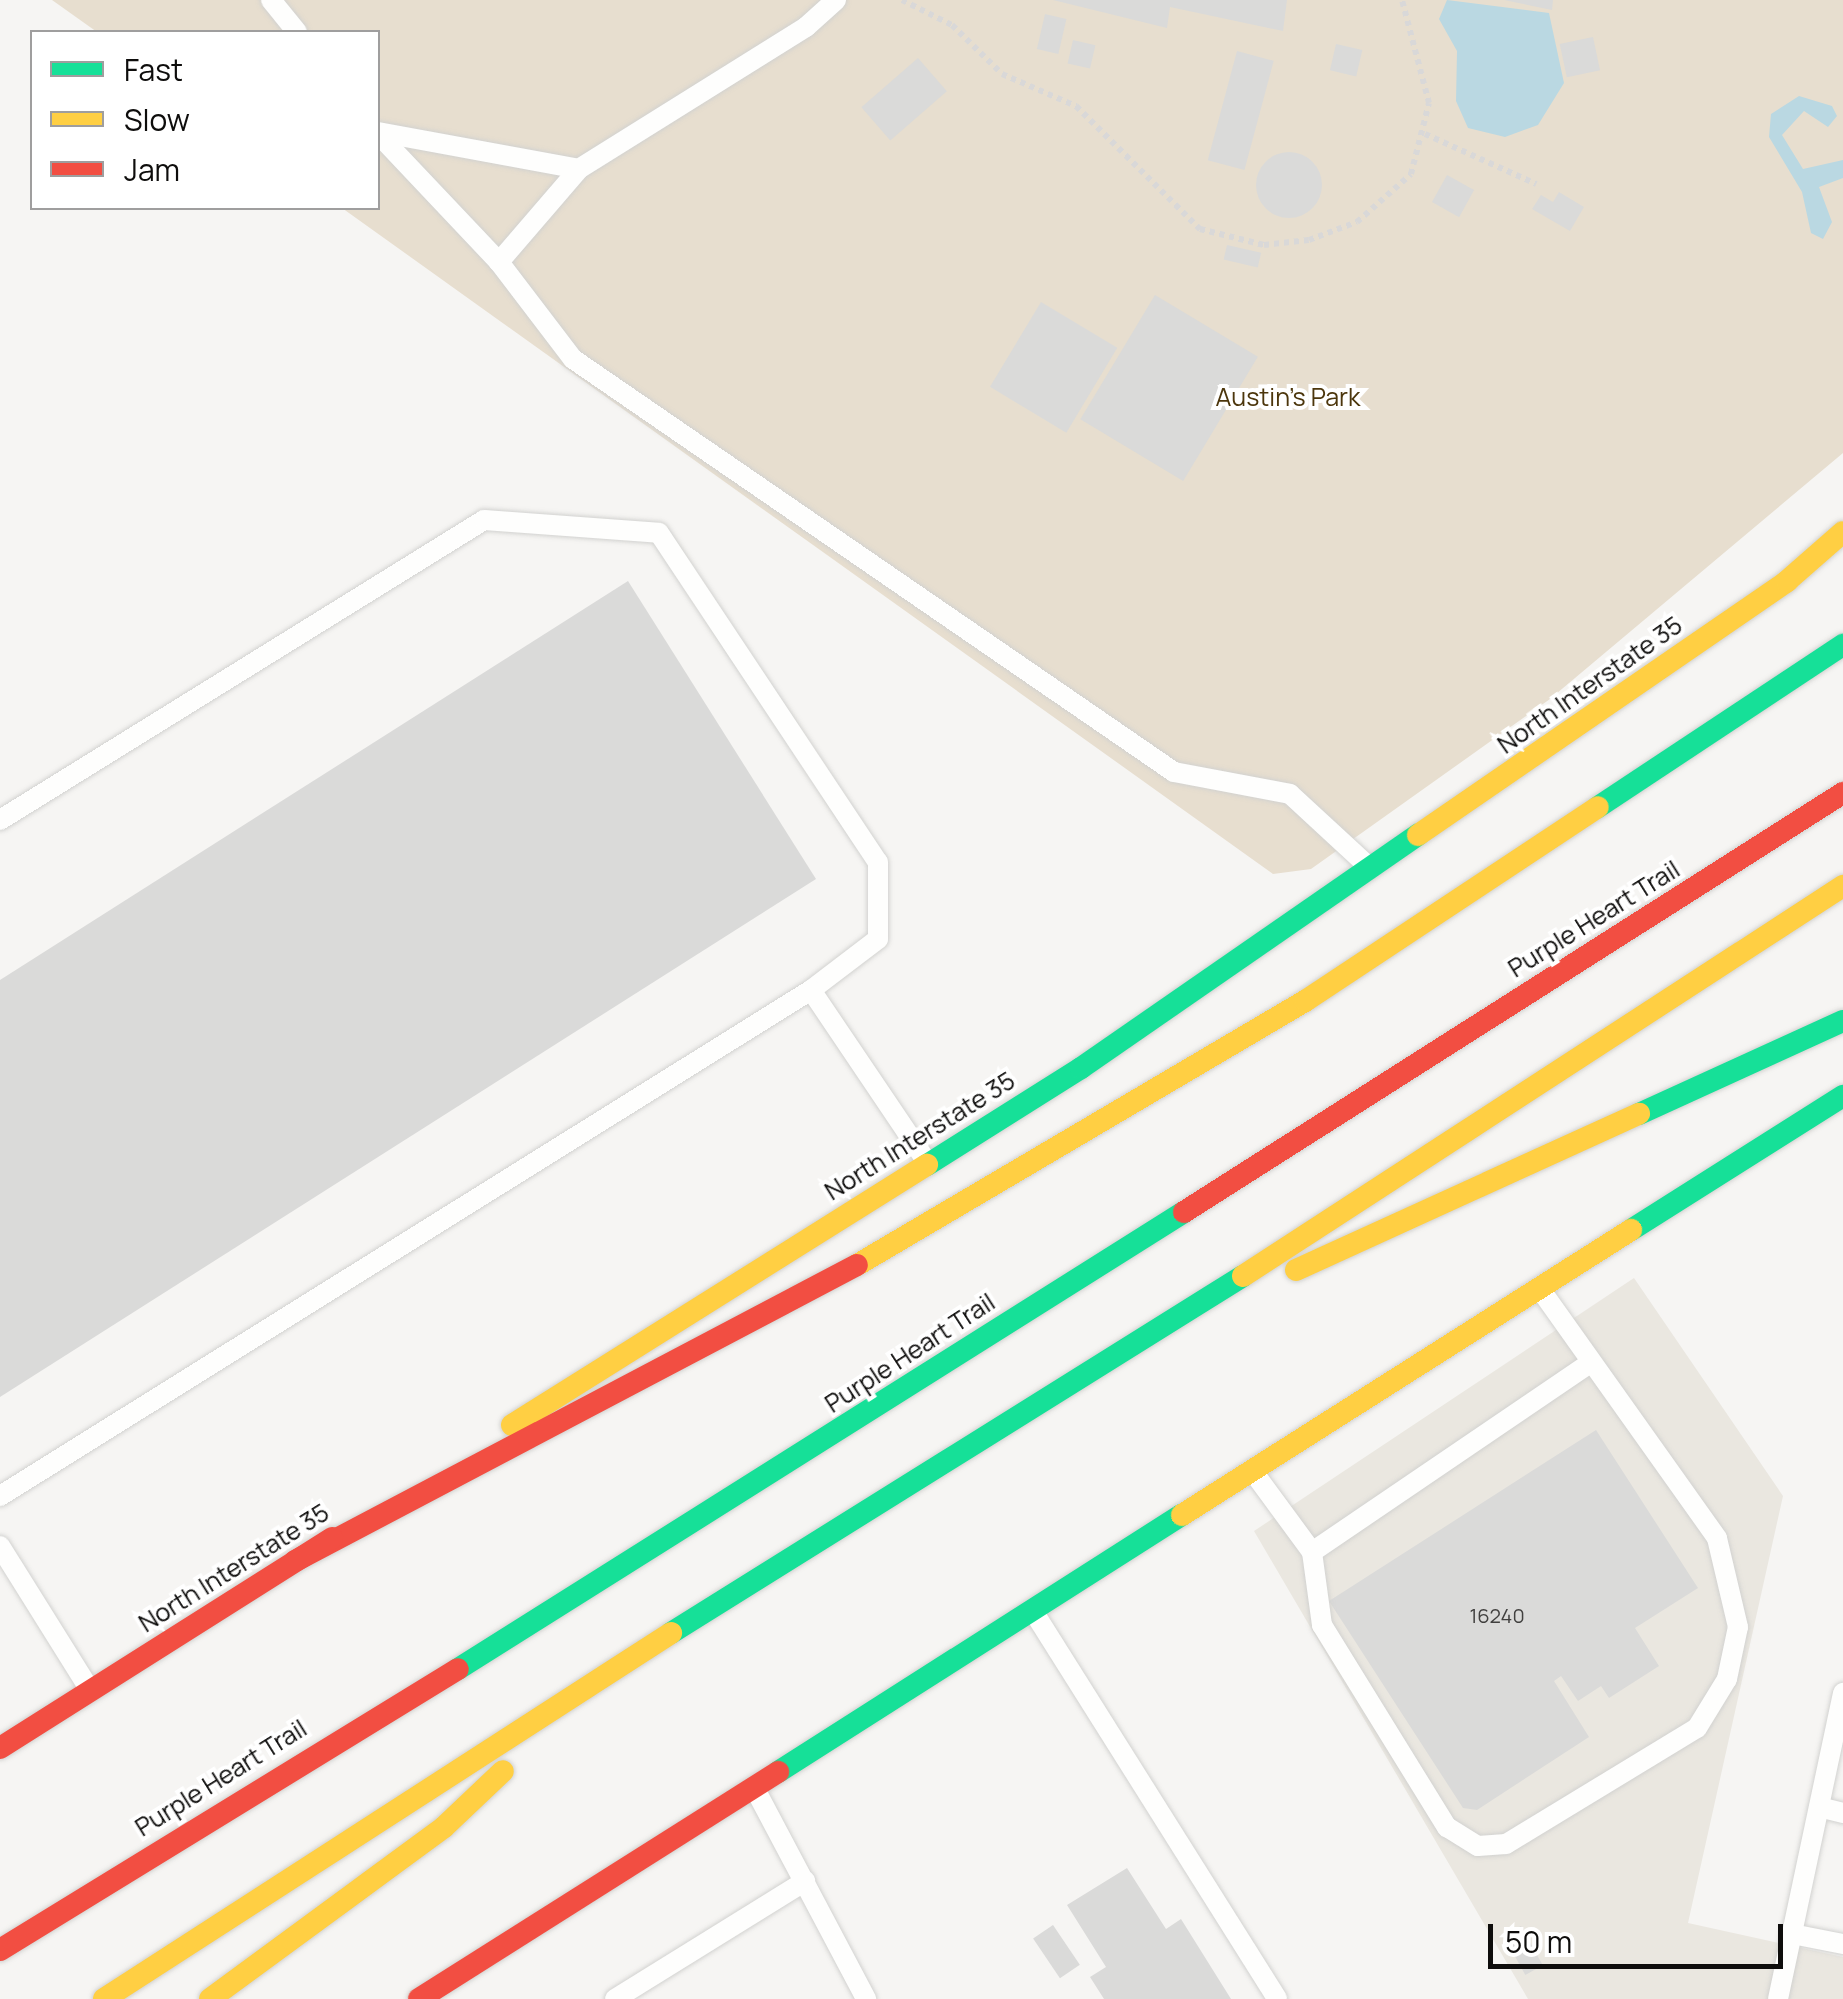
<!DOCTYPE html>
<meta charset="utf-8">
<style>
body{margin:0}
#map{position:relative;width:1843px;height:1999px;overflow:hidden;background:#f6f5f3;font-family:Manrope,sans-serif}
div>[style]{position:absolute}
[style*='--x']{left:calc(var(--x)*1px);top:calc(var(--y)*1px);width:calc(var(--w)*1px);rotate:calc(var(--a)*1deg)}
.built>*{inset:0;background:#eae7e0}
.green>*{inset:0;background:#e7decf}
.water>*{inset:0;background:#bad8e2}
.building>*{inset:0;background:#dadad9;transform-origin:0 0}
.round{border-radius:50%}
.path>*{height:6px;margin-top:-3px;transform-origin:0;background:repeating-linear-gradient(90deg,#d9d8d8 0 5px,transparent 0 10px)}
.roads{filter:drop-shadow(0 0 2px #d2d2d0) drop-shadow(0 0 2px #d2d2d0)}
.lane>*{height:20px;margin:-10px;padding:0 10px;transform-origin:10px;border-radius:10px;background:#fefefd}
.fast>*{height:22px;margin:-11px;padding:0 11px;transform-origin:11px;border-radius:11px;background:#16e098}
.slow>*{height:22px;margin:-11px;padding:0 11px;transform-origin:11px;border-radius:11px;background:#ffcf43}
.jam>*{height:22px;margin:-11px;padding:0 11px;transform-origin:11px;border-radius:11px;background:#f24e42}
span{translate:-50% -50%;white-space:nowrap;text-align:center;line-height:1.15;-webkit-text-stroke:8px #fff;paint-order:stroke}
.number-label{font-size:20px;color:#41403f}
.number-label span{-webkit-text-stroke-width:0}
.park-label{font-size:25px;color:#4c360c}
.street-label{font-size:25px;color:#0e0d0c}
.legend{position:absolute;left:30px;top:30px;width:350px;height:180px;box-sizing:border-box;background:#fff;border:2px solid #9f9e9e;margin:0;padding:12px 18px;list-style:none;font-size:30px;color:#0e0d0c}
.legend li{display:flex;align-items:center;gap:20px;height:50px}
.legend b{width:50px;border:2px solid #9f9e9e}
.scale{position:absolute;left:1488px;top:1924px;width:295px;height:45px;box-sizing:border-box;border:5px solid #0e0d0c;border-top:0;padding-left:12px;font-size:30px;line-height:35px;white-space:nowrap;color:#0e0d0c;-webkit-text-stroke:8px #fff;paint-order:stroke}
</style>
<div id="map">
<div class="built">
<div style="clip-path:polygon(1634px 1278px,1783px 1496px,1688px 1923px,1843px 1957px,1843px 1999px,1528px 1999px,1254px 1531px)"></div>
</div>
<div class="green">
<div style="clip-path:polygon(52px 0,1843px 0,1843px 453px,1550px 699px,1311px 869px,1273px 874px,342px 208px,378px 208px,378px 32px,97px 32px)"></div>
</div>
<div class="water">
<div style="clip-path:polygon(1447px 0,1549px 13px,1564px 83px,1538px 125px,1505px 137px,1468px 128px,1456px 101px,1457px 51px,1439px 19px)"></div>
<div style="clip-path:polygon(1799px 96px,1832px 106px,1837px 116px,1828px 127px,1804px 111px,1782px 135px,1803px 169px,1843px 160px,1843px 178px,1819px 187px,1832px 222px,1823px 239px,1811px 233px,1802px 192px,1769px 137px,1771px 114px)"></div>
</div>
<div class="building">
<div style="clip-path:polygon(1053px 0,1287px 0,1283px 31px,1170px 7px,1167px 28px)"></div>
<div style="clip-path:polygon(1504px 0,1553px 0,1552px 10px)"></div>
<div style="left:1045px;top:14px;width:22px;height:36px;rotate:13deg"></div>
<div style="left:1593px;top:37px;width:34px;height:34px;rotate:78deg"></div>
<div style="left:1073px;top:40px;width:23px;height:24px;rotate:13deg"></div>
<div style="left:1336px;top:44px;width:27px;height:27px;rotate:13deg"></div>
<div style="left:1237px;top:51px;width:38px;height:113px;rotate:15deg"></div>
<div style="left:918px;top:58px;width:44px;height:75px;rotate:49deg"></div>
<div class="round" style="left:1256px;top:152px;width:66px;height:66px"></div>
<div style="left:1447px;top:175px;width:31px;height:31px;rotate:29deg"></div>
<div style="clip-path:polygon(1559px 192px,1584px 207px,1570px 231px,1532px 209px,1541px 195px,1553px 202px)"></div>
<div style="left:1227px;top:245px;width:35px;height:15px;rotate:13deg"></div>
<div style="left:1155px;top:295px;width:120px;height:145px;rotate:31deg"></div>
<div style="left:1041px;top:302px;width:89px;height:99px;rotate:31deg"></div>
<div style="clip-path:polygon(628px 581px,816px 879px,0 1397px,0 980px)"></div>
<div style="clip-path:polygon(1596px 1430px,1698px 1588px,1635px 1628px,1659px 1666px,1609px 1698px,1601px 1686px,1578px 1701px,1561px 1676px,1554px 1681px,1589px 1737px,1477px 1810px,1463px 1808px,1329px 1601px)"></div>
<div style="clip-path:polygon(1127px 1868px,1166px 1929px,1181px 1919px,1231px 1999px,1104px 1999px,1090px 1977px,1106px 1967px,1067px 1905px)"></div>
<div style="left:1053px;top:1925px;width:48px;height:24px;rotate:56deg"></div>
<div style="left:1521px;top:1926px;width:45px;height:20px;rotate:61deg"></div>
</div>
<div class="path">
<div style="--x:902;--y:0;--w:56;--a:26.6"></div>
<div style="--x:952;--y:25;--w:70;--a:44.4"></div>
<div style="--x:1002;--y:74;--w:81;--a:23.4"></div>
<div style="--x:1076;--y:106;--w:175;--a:44.8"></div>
<div style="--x:1200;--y:229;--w:66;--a:14"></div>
<div style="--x:1264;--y:245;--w:45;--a:-6.3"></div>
<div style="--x:1309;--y:240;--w:51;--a:-20.6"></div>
<div style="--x:1357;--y:222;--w:72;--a:-41.6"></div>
<div style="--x:1411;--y:174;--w:73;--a:-75.8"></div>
<div style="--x:1429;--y:103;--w:106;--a:-104.7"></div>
<div style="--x:1425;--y:134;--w:122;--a:24.2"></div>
</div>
<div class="roads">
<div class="lane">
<div style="--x:271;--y:0;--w:41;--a:50.9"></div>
<div style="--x:836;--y:0;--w:40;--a:138"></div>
<div style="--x:806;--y:27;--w:268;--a:148"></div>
<div style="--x:579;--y:169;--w:123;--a:130.7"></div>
<div style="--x:499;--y:262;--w:122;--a:52.7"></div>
<div style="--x:573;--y:359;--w:729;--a:34.5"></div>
<div style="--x:1174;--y:772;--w:118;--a:10.7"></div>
<div style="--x:1290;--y:794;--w:106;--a:42.7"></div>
<div style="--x:378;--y:132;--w:204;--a:10.4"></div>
<div style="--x:378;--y:134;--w:176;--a:46.6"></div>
<div style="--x:0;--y:820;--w:569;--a:-31.79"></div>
<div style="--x:484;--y:520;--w:175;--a:4.2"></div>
<div style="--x:659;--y:533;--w:395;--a:56.4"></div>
<div style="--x:878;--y:862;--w:77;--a:90"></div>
<div style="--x:878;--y:939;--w:84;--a:142.7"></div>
<div style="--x:811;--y:990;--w:956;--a:148.04"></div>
<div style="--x:811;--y:990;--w:207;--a:56"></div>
<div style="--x:1254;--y:1473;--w:98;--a:53.7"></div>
<div style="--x:1312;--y:1552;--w:74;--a:82.2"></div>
<div style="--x:1322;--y:1625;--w:238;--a:58.3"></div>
<div style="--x:1447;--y:1827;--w:36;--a:32"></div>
<div style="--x:1478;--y:1846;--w:28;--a:-4"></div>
<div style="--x:1506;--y:1844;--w:223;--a:-31.3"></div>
<div style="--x:1697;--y:1728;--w:57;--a:-58.5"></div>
<div style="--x:1727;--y:1679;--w:53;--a:-78.1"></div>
<div style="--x:1738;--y:1627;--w:91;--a:-103.3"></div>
<div style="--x:1717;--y:1538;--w:305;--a:-125.4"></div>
<div style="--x:0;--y:1546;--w:170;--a:58"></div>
<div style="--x:1312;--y:1552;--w:338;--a:-34.2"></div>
<div style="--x:1033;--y:1611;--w:458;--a:57.8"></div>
<div style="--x:755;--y:1789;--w:238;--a:62.1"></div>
<div style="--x:1819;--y:1807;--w:25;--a:14"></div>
<div style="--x:1792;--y:1934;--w:52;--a:11.1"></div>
<div style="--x:615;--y:1999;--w:224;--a:-31.8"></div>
<div style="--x:1778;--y:1999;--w:313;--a:-78"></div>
</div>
<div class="fast">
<div style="--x:1598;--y:807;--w:294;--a:-33.5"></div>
<div style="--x:1639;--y:1114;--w:224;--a:-24.5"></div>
<div style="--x:927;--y:1165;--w:182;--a:-32.2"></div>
<div style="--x:1081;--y:1068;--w:410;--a:-34.7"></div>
<div style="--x:1631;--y:1230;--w:251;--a:-32.3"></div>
<div style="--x:671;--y:1633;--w:674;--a:-31.97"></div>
<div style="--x:458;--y:1669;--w:858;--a:-32.19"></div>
<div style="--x:778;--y:1772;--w:479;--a:-32.5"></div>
</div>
<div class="slow">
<div style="--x:1418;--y:835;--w:448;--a:-34.5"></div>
<div style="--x:1787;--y:581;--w:74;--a:-41.2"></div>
<div style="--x:857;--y:1265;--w:520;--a:-30.51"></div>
<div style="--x:1305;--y:1001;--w:351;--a:-33.5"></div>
<div style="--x:1296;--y:1270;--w:377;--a:-24.5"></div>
<div style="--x:1243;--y:1276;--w:716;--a:-33.02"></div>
<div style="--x:512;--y:1425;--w:490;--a:-32.1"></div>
<div style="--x:1182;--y:1515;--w:532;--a:-32.41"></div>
<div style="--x:104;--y:1999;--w:675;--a:-32.84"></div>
<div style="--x:210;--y:1999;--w:290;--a:-36.3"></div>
<div style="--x:444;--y:1827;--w:81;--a:-43.5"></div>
</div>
<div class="jam">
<div style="--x:1184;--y:1212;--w:781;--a:-32.45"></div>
<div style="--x:295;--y:1561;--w:635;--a:-27.78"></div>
<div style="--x:0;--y:1748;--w:393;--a:-32.3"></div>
<div style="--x:0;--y:1950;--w:537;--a:-31.53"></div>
<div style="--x:419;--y:1999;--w:425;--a:-32.3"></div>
</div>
</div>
<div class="number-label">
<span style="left:1497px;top:1615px">16240</span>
</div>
<div class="park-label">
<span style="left:1288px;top:397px">Austin’s Park</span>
</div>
<div class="street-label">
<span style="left:1590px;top:685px;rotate:-35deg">North Interstate 35</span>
<span style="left:1594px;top:919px;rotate:-32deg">Purple Heart Trail</span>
<span style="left:920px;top:1136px;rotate:-32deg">North Interstate 35</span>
<span style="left:910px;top:1353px;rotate:-33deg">Purple Heart Trail</span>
<span style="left:234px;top:1568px;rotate:-32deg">North Interstate 35</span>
<span style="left:221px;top:1778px;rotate:-32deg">Purple Heart Trail</span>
</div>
<ul class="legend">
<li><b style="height:12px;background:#16e098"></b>Fast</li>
<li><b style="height:12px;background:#ffcf43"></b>Slow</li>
<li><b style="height:12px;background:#f24e42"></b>Jam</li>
</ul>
<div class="scale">50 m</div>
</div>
